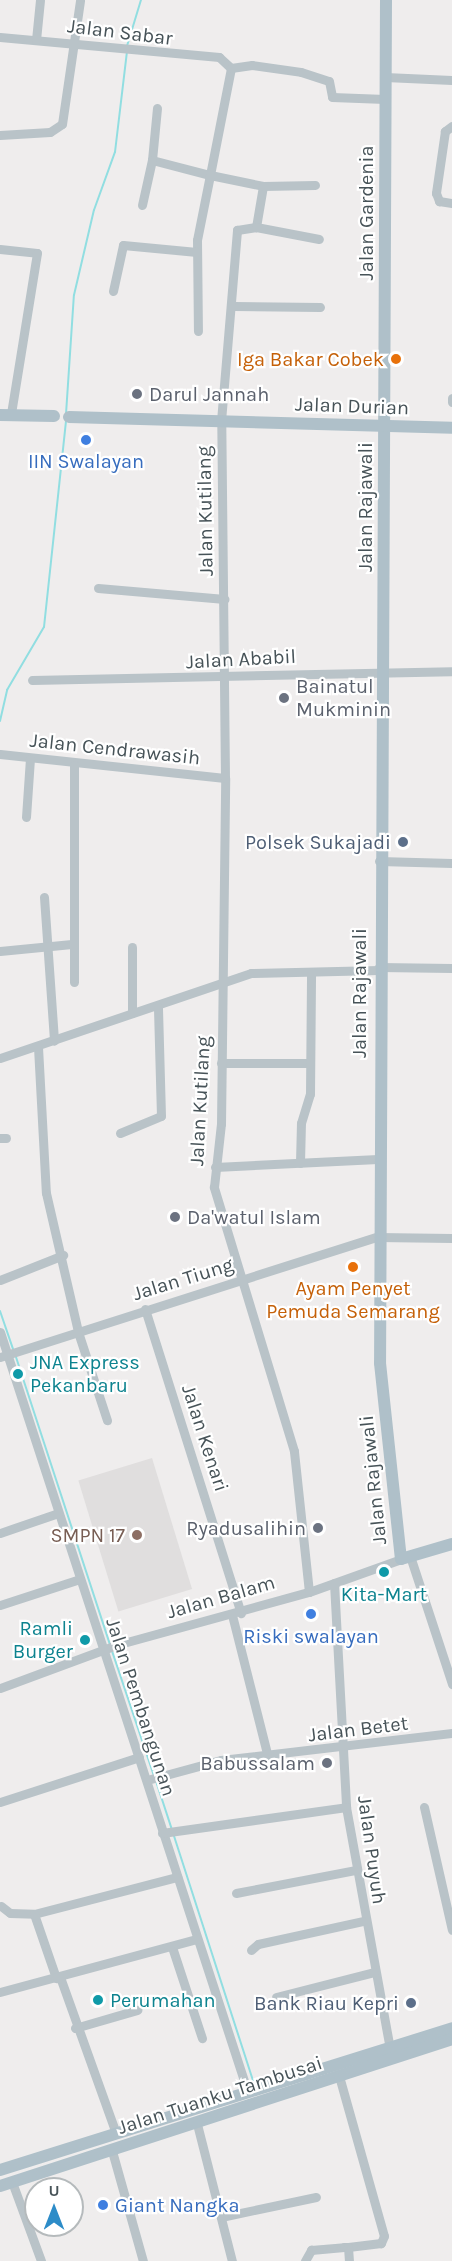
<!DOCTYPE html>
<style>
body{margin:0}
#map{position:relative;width:452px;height:2261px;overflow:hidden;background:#efeded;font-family:Karla,sans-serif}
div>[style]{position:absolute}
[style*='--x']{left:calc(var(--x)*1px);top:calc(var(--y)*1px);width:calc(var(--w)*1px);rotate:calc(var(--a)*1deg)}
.education>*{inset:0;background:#e0dede;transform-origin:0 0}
.stream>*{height:2px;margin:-1px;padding:0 1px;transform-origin:1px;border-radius:1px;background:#91dee1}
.minor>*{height:9px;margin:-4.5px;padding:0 4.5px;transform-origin:4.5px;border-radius:4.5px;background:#b9c3c8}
.major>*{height:12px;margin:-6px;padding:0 6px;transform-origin:6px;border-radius:6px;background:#afc0c9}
.dots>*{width:16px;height:16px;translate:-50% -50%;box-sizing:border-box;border:3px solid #fff;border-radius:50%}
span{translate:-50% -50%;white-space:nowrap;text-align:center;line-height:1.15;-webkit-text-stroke:4.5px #fff;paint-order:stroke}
.street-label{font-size:20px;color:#475358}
.food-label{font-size:20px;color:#c56008}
.right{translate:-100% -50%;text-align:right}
.worship-label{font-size:20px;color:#5b616d}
.left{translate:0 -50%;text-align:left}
.shop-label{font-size:20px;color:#366cbe}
.service-label{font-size:20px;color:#4e5e75}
.culture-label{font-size:20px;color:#0d838f}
.education-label{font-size:20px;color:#785e54}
.north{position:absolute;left:24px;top:2177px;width:60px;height:60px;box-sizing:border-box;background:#fff;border:2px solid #b5babc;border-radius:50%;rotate:0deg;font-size:16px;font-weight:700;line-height:24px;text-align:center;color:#475358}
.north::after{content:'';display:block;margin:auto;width:21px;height:27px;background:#2d8cc8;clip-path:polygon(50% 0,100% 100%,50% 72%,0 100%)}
</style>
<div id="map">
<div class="education">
<div style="left:152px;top:1458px;width:137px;height:77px;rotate:73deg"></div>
</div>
<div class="stream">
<div style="--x:127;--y:46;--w:48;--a:-73.1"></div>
<div style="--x:66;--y:414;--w:119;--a:-86.2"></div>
<div style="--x:74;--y:295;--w:87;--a:-76.8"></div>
<div style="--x:94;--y:210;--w:62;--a:-70.1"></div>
<div style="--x:115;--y:152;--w:102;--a:-83.2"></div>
<div style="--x:0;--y:721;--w:32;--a:-77"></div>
<div style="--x:7;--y:690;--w:73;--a:-59.6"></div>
<div style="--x:44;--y:627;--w:208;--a:-83.9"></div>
<div style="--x:0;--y:1311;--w:40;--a:71.1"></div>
<div style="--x:15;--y:1354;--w:306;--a:71.9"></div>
<div style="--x:112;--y:1651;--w:132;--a:71.4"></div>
<div style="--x:156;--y:1781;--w:52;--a:71.9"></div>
<div style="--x:174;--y:1836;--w:257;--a:72.1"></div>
</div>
<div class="minor">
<div style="--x:0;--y:37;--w:220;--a:5.2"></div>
<div style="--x:219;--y:57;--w:16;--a:43"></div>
<div style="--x:36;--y:40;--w:40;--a:-84.3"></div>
<div style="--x:231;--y:68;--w:109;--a:101.1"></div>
<div style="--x:210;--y:175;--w:54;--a:11.7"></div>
<div style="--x:263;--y:186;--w:42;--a:99.7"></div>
<div style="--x:231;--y:68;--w:21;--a:-8"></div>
<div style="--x:252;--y:65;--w:49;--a:8.1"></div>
<div style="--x:301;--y:72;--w:29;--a:18"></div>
<div style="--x:329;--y:81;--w:16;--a:79"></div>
<div style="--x:332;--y:97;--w:53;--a:2.2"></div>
<div style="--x:385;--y:77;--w:67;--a:2.6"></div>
<div style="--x:157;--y:108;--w:52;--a:95.5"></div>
<div style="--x:152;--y:160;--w:60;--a:14.5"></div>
<div style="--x:210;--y:175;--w:66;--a:101.3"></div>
<div style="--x:197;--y:240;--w:91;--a:89.4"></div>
<div style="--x:452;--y:126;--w:9;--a:144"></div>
<div style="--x:445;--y:131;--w:63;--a:98.3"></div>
<div style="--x:436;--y:193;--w:9;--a:69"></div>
<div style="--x:439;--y:201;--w:13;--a:9"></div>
<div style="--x:0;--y:135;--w:50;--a:-3.4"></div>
<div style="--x:50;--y:132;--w:14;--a:-34"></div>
<div style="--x:62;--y:124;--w:125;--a:-81.7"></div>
<div style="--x:263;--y:186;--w:52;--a:-1.1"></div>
<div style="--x:142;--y:205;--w:46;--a:-77.5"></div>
<div style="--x:0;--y:249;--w:37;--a:6"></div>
<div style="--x:37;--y:253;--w:163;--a:99.2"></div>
<div style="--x:113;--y:291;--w:47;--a:-77.7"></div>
<div style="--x:123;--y:245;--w:74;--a:5.4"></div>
<div style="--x:234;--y:306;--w:86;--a:0.7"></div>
<div style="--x:452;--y:402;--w:4;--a:-90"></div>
<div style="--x:98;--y:588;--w:127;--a:5"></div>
<div style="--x:32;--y:680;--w:420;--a:-1.2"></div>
<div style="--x:0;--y:754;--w:226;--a:6.1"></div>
<div style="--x:26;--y:817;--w:58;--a:-86.1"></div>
<div style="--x:379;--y:861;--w:73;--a:1.6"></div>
<div style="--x:44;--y:897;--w:144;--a:86"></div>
<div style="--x:132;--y:947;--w:66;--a:90"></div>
<div style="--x:0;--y:951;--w:72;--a:-5.6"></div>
<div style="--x:379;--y:967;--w:73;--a:0.8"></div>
<div style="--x:74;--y:982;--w:217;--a:-90"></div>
<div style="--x:38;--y:1047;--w:146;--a:86.9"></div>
<div style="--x:46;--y:1193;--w:143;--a:77"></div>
<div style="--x:78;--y:1332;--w:93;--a:71.8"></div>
<div style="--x:0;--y:1058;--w:265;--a:-18.7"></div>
<div style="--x:251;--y:973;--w:128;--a:-1.3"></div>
<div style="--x:221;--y:1063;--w:89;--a:0"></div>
<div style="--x:120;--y:1133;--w:44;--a:-22.5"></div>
<div style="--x:161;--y:1116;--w:109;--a:-91.6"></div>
<div style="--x:0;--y:1138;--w:6;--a:0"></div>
<div style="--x:300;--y:1163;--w:40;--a:-88.6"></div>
<div style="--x:301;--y:1123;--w:30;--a:-73"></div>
<div style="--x:310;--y:1094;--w:122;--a:-89.5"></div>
<div style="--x:215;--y:1167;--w:163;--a:-2.8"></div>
<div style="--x:0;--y:1280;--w:68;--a:-21.6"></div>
<div style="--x:145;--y:1309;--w:319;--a:72.5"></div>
<div style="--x:0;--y:1332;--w:800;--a:71.95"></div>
<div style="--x:0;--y:1357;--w:396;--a:-17.7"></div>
<div style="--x:377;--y:1237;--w:75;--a:0.8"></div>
<div style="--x:0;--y:1533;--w:61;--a:-19"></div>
<div style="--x:410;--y:1556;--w:135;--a:71.8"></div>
<div style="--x:334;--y:1583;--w:224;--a:86.9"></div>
<div style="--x:346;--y:1807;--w:245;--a:79.7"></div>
<div style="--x:309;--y:1592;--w:142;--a:-96.1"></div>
<div style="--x:294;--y:1451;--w:276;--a:-106.9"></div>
<div style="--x:214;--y:1187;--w:63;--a:-83.7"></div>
<div style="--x:221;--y:1124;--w:346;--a:-89.3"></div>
<div style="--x:225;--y:778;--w:357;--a:-90.6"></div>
<div style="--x:221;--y:421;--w:192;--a:-85.2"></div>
<div style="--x:237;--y:230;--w:19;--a:-9"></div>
<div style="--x:256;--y:227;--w:64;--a:10.8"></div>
<div style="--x:0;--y:1605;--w:84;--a:-18"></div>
<div style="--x:232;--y:1615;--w:146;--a:75.8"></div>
<div style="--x:0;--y:1688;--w:124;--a:-20.3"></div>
<div style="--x:116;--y:1645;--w:200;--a:-15.4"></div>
<div style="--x:309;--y:1592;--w:98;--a:-19.7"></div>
<div style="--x:147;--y:1780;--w:77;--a:-15.1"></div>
<div style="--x:221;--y:1760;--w:233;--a:-6.7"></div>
<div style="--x:0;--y:1802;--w:146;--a:-17.9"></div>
<div style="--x:424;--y:1807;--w:126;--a:77.2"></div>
<div style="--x:162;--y:1833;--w:186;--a:-8"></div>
<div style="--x:236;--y:1893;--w:121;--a:-10.9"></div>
<div style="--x:1;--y:1906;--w:11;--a:38"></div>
<div style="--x:10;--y:1913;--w:24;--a:2"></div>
<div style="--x:34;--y:1914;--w:148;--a:-14.5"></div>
<div style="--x:34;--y:1914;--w:68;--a:71"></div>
<div style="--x:172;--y:1947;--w:96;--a:71.8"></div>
<div style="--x:251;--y:1950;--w:9;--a:-41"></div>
<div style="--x:258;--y:1944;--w:107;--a:-12.4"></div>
<div style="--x:60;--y:1977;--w:166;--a:70.3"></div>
<div style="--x:0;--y:1992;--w:204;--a:-15.1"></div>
<div style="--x:276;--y:1997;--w:101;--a:-14.3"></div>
<div style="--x:75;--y:2028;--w:65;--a:-16.2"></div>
<div style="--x:339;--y:2076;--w:166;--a:74.3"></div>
<div style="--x:384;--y:2236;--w:8;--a:113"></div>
<div style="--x:381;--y:2243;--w:33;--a:173"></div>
<div style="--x:197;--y:2124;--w:141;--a:75.7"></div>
<div style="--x:112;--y:2151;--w:114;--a:74.3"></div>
<div style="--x:12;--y:2182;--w:84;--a:69.8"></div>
<div style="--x:221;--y:2217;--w:97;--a:-11.9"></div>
<div style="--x:305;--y:2261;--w:13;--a:-61"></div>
<div style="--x:311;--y:2250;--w:33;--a:-5"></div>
<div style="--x:344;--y:2247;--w:4;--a:0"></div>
<div style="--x:348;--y:2247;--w:14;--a:86"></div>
</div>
<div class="major">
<div style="--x:386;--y:0;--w:1363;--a:90.25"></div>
<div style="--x:380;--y:1363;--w:197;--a:83.9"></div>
<div style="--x:401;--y:1559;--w:53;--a:-16.4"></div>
<div style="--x:0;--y:415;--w:54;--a:1.1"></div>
<div style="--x:69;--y:417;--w:383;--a:1.6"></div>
<div style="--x:0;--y:2170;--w:474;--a:-17.4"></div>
<div style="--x:0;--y:2186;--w:475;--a:-18"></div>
</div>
<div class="dots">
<div style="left:396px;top:359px;background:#e8710a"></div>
<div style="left:137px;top:394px;background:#6b7280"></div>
<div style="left:86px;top:440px;background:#3f7fe0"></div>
<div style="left:284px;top:698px;background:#6b7280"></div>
<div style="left:403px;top:842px;background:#5c6f8a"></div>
<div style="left:175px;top:1217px;background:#6b7280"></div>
<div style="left:353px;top:1267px;background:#e8710a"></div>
<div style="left:18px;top:1374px;background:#0f9aa8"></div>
<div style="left:318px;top:1528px;background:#6b7280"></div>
<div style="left:137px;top:1535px;background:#8d6e63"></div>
<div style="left:384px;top:1572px;background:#0f9aa8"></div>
<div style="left:311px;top:1614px;background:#3f7fe0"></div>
<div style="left:85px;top:1640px;background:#0f9aa8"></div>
<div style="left:327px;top:1763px;background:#6b7280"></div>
<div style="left:98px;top:2000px;background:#0f9aa8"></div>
<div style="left:411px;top:2003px;background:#5c6f8a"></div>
<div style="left:103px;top:2205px;background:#3f7fe0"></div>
</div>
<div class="street-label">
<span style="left:120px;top:32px;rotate:7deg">Jalan Sabar</span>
<span style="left:366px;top:213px;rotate:-90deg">Jalan Gardenia</span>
<span style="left:352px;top:406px;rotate:2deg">Jalan Durian</span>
<span style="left:365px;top:507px;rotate:-90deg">Jalan Rajawali</span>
<span style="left:205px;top:511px;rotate:-91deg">Jalan Kutilang</span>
<span style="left:241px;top:659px;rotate:-3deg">Jalan Ababil</span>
<span style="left:115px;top:749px;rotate:6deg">Jalan Cendrawasih</span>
<span style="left:359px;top:993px;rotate:-90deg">Jalan Rajawali</span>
<span style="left:200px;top:1101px;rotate:-87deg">Jalan Kutilang</span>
<span style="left:183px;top:1279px;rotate:-17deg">Jalan Tiung</span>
<span style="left:205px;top:1438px;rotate:72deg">Jalan Kenari</span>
<span style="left:373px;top:1480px;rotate:-96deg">Jalan Rajawali</span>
<span style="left:221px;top:1597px;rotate:-16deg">Jalan Balam</span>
<span style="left:141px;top:1707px;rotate:72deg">Jalan Pembangunan</span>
<span style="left:358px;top:1729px;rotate:-7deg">Jalan Betet</span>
<span style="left:372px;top:1850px;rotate:82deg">Jalan Puyuh</span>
<span style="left:220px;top:2095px;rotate:-18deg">Jalan Tuanku Tambusai</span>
</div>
<div class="food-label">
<span class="right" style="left:384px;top:359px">Iga Bakar Cobek</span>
<span style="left:353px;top:1300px">Ayam Penyet<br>Pemuda Semarang</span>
</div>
<div class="worship-label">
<span class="left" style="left:149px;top:394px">Darul Jannah</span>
<span class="left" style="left:296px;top:698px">Bainatul<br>Mukminin</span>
<span class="left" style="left:187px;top:1217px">Da'watul Islam</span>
<span class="right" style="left:306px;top:1528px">Ryadusalihin</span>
<span class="right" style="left:315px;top:1763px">Babussalam</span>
</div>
<div class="shop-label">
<span style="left:86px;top:461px">IIN Swalayan</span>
<span style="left:311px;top:1636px">Riski swalayan</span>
<span class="left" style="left:115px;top:2205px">Giant Nangka</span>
</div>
<div class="service-label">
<span class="right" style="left:391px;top:842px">Polsek Sukajadi</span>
<span class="right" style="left:399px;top:2003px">Bank Riau Kepri</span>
</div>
<div class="culture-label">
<span class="left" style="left:30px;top:1374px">JNA Express<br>Pekanbaru</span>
<span style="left:384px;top:1594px">Kita-Mart</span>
<span class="right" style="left:73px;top:1640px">Ramli<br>Burger</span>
<span class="left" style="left:110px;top:2000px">Perumahan</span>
</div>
<div class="education-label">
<span class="right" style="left:125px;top:1535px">SMPN 17</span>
</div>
<div class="north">U</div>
</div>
